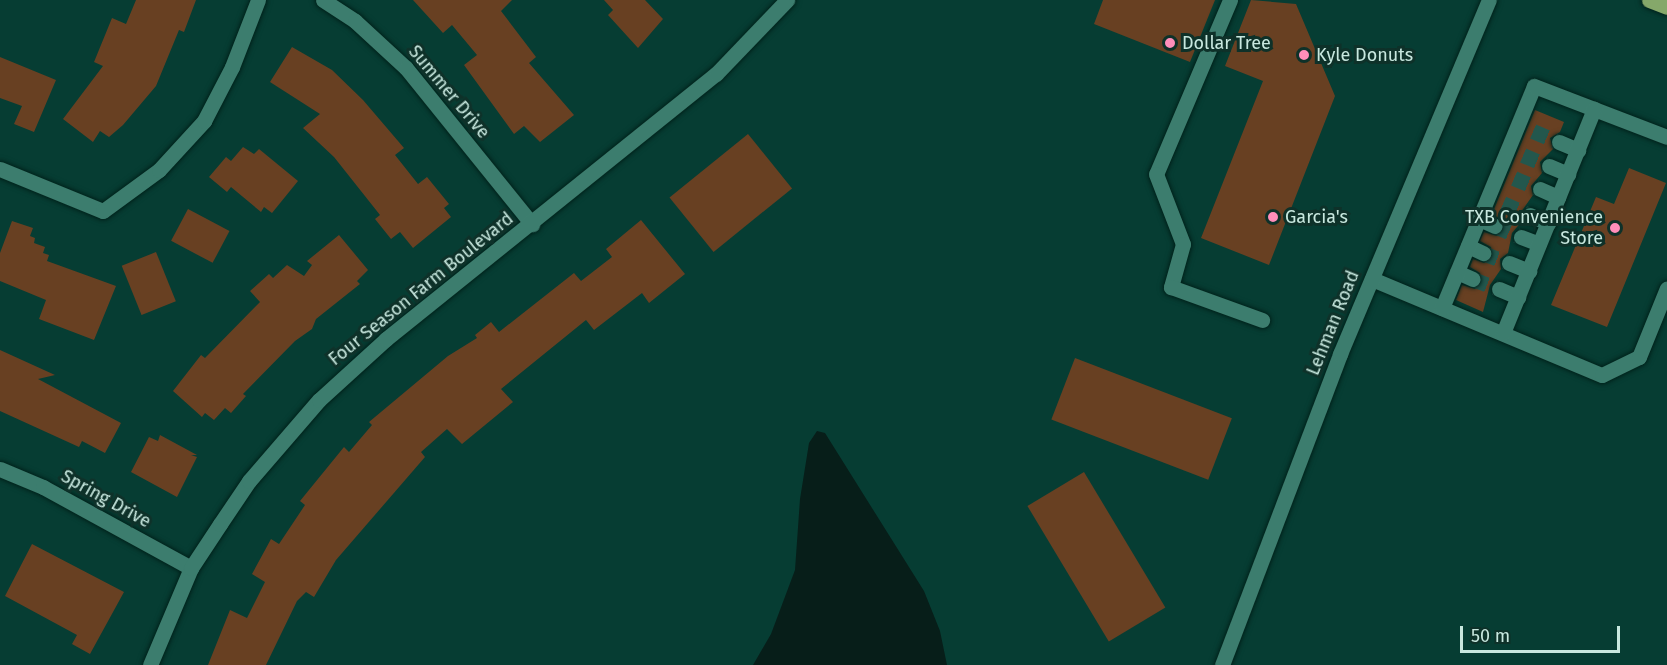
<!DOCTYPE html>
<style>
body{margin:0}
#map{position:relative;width:1667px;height:665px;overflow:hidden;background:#063d33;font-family:"Fira Sans",sans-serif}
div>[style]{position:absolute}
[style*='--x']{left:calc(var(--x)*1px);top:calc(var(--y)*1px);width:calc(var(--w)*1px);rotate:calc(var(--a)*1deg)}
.water>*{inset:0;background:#071e19}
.building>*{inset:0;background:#684022;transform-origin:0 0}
.minor-tunnel>*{height:15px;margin-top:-7.5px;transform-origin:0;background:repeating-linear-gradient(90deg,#23574d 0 15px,transparent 0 23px)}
.roads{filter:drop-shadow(0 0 2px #00221b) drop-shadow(0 0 2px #00221b)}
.minor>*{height:15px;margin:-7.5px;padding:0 7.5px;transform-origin:7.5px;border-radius:7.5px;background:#3c7d6e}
.major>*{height:15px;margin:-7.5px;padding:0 7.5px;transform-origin:7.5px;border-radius:7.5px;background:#85a86a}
.dots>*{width:16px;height:16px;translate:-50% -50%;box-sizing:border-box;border:3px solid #0e3129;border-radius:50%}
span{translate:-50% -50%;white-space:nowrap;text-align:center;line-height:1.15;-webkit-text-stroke:6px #0e3129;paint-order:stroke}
.poi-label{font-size:18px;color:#c8e8df}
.left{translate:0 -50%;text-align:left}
.right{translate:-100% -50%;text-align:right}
.street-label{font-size:18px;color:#c8e8df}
.scale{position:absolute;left:1460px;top:626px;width:160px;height:27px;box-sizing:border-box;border:3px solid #c8e8df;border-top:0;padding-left:8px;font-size:18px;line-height:21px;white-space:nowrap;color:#c8e8df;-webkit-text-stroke:4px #0e3129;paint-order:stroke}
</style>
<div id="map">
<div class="water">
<div style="clip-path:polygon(817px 431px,825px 433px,924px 591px,940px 631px,947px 665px,753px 665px,771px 634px,795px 570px,800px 499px,809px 443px)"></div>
</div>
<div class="building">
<div style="clip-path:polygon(136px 0,196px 0,184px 32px,179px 30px,156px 86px,123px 125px,109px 137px,100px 131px,93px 142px,63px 119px,103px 66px,94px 62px,112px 18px,126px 24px)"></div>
<div style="clip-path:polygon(413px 0,512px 0,501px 11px,536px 57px,529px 63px,574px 115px,540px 142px,524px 126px,514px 134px,464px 65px,477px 55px,452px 25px,443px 33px)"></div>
<div style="clip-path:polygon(604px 0,645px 0,663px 19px,638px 48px,608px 15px,613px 10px)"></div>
<div style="clip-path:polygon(1103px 0,1215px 0,1190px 62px,1094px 24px)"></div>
<div style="clip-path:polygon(1251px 0,1296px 4px,1335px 96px,1269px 265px,1201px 238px,1263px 81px,1225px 66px)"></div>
<div style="clip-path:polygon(292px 47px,332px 70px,363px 100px,404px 148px,395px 155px,418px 184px,427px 177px,449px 204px,444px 208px,451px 217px,413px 248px,400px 232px,391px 239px,375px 219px,380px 215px,334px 157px,303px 128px,320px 114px,270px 82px)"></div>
<div style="clip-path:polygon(0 57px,56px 80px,34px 132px,14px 124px,22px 106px,0 98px)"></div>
<div style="clip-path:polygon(1535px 110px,1564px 122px,1560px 132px,1550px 138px,1553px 149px,1540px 162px,1542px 173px,1531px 186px,1533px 195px,1521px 212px,1522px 221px,1512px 233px,1508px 253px,1500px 259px,1501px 269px,1490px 285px,1483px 312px,1456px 300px,1462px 285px,1475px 289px,1482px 282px,1480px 273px,1470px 267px,1473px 259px,1484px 263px,1492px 257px,1491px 247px,1480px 241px,1484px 232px,1497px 236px,1504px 229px,1502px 220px,1492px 214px)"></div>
<div style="left:748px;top:134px;width:70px;height:101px;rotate:51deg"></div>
<div style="clip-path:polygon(243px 147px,254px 154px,259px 149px,298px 181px,272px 213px,264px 207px,261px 212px,231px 187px,227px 192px,209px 177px,226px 157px,231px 161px)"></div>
<div style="clip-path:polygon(1629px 168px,1666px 183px,1607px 327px,1551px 305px,1596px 197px,1614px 204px)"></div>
<div style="left:188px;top:209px;width:47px;height:36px;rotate:28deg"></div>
<div style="clip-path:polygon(641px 220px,685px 274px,649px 303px,642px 293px,594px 330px,586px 320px,501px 389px,513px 402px,462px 444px,447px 429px,421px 452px,425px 457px,336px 560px,314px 597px,306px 592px,297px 601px,266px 665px,208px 665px,230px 610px,247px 618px,265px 582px,252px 574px,271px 539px,279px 544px,305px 505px,300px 501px,344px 447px,349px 452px,372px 425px,369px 422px,448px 356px,477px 338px,475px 335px,491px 322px,499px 332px,574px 273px,581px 281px,612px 257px,606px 249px)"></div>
<div style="clip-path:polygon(12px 221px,33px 228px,30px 236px,35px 238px,34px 243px,45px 247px,43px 253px,49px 255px,47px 261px,116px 286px,94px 340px,39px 319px,46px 300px,0 281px,0 253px)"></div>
<div style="clip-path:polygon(339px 235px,368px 270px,357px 281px,360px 284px,316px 319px,312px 329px,295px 341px,243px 394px,246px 396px,231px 413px,225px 408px,214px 420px,205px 413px,202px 417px,173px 391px,201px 355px,205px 358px,260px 302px,250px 291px,269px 274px,273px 278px,287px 265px,304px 276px,312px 265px,307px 261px)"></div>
<div style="left:156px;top:252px;width:53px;height:37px;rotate:68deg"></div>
<div style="clip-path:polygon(0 350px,55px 375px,38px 379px,121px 423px,105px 453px,82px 441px,79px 447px,0 411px)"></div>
<div style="left:1075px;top:358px;width:168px;height:66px;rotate:21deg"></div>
<div style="clip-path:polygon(160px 435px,197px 455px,191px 455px,197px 457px,177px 497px,131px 472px,149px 437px,158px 441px)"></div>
<div style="left:1084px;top:472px;width:158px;height:66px;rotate:59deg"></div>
<div style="clip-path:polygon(32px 544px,124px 592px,90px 654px,72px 644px,77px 635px,5px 596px)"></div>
</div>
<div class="minor-tunnel">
<div style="--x:1533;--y:131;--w:28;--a:23"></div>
<div style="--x:1523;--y:155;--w:28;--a:23"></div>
<div style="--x:1514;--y:178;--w:28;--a:23"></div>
<div style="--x:1503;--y:203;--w:30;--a:24"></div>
<div style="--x:1495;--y:226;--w:28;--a:23"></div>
<div style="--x:1483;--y:253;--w:28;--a:21"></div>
<div style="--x:1473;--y:279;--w:28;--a:21"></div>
</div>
<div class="roads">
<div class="minor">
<div style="--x:323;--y:0;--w:38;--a:33"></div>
<div style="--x:355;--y:21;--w:69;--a:42.7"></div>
<div style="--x:406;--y:68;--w:201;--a:51.1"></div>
<div style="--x:1230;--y:0;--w:189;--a:113"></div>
<div style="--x:1156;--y:174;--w:75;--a:68.9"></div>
<div style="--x:1183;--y:244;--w:45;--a:105.6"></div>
<div style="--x:1171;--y:287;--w:97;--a:19.9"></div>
<div style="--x:1559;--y:142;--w:21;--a:23"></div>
<div style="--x:1549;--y:166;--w:21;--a:23"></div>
<div style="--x:0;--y:169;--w:111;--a:22.2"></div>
<div style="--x:103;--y:211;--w:69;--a:-36.2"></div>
<div style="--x:159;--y:170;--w:67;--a:-47.4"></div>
<div style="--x:204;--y:121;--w:61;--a:-62.6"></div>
<div style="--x:232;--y:67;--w:72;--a:-68.8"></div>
<div style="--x:1540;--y:189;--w:20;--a:24"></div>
<div style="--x:1530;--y:215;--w:20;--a:24"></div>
<div style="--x:1479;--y:219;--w:17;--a:24"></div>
<div style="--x:1521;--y:237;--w:19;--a:21"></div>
<div style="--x:1468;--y:246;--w:17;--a:25"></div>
<div style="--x:1509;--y:263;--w:22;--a:22"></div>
<div style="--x:1457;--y:272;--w:17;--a:24"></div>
<div style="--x:1372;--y:279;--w:249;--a:22.7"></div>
<div style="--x:1602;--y:375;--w:41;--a:-25.9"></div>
<div style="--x:1639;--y:357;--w:74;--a:-67.9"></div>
<div style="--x:1499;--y:289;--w:21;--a:23"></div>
<div style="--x:1442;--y:308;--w:240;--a:-67.5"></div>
<div style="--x:1534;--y:86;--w:142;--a:21"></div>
<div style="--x:1503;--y:333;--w:242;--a:-67.9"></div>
<div style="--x:0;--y:469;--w:47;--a:22.7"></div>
<div style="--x:43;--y:487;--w:169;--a:28.7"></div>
<div style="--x:150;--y:665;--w:105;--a:-67.1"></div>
<div style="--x:191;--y:568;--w:53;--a:-56.6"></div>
<div style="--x:220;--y:524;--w:52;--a:-56"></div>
<div style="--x:249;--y:481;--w:107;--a:-49.2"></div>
<div style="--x:319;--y:400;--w:91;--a:-42.3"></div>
<div style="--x:386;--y:339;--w:423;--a:-38.8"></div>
<div style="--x:716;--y:74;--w:103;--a:-46.2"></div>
<div style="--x:1222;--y:665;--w:333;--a:-69.2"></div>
<div style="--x:1340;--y:354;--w:384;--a:-67.2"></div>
</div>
<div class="major">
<div style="--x:1649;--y:0;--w:19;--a:21"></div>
</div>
</div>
<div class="dots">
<div style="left:1170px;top:43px;background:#ff8eba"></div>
<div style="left:1304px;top:55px;background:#ff8eba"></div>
<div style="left:1273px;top:217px;background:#ff8eba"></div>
<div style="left:1615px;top:228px;background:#ff8eba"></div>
</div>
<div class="poi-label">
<span class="left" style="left:1182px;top:43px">Dollar Tree</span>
<span class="left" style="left:1316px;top:55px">Kyle Donuts</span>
<span class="left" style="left:1285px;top:217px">Garcia's</span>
<span class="right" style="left:1603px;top:228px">TXB Convenience<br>Store</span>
</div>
<div class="street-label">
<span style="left:449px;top:92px;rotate:50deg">Summer Drive</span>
<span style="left:421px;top:289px;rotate:-39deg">Four Season Farm Boulevard</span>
<span style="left:1333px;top:323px;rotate:-68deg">Lehman Road</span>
<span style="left:106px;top:499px;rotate:29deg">Spring Drive</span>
</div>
<div class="scale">50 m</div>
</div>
